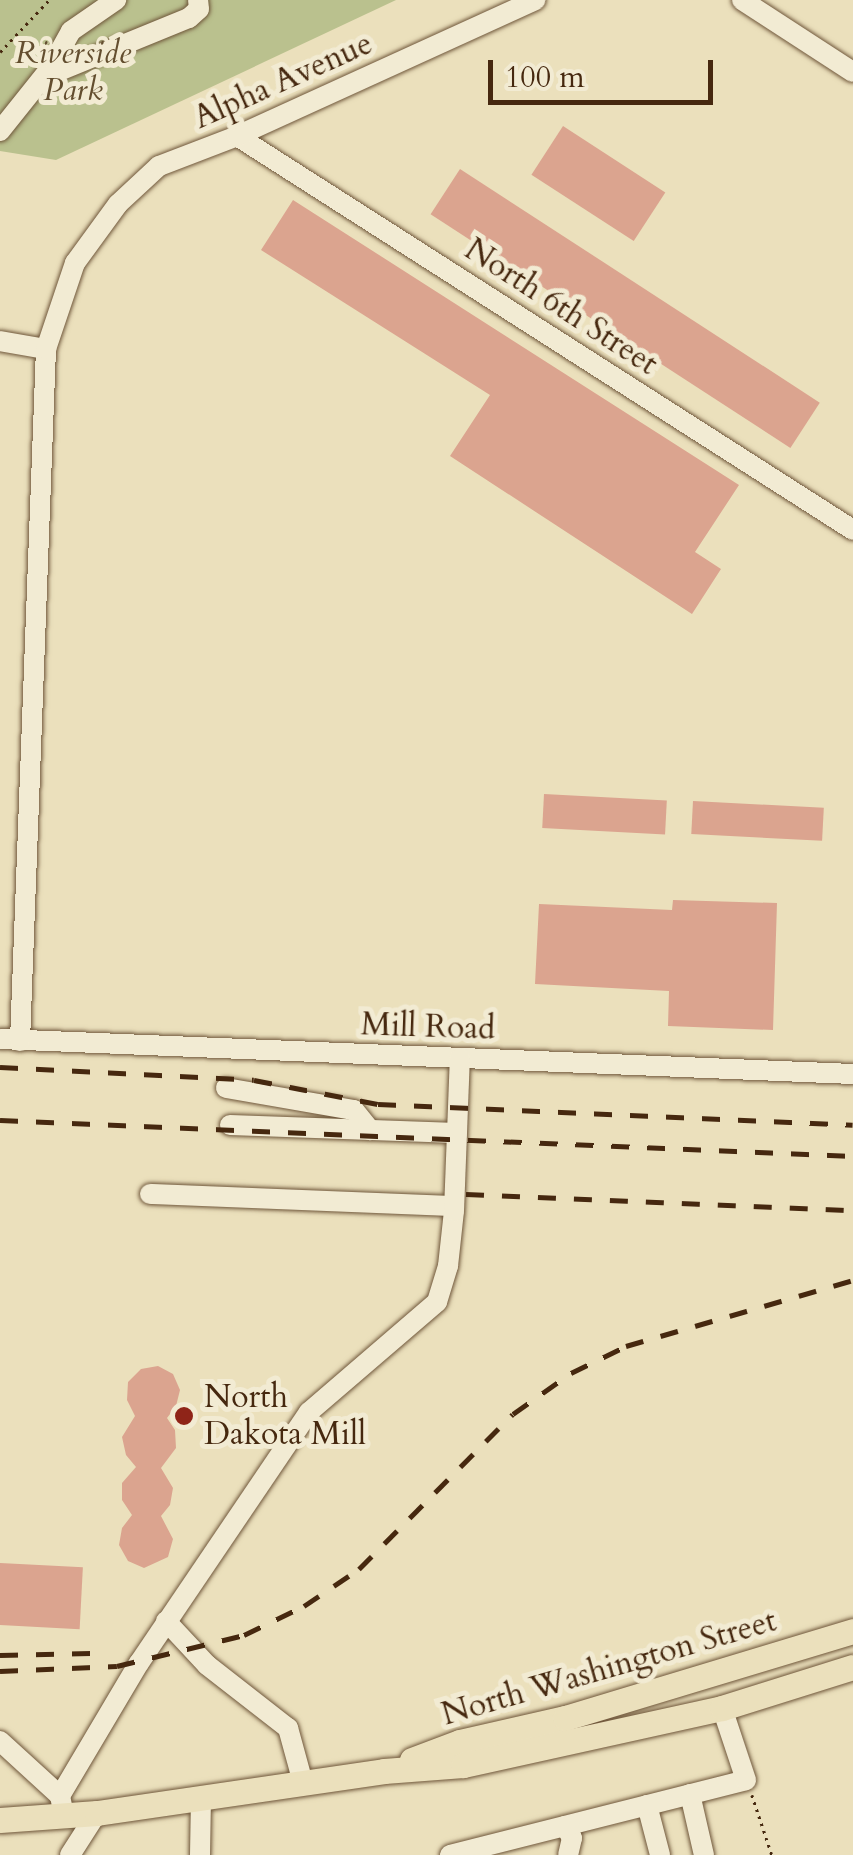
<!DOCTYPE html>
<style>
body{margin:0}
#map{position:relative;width:853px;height:1855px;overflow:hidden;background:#ebe0bc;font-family:Cardo,serif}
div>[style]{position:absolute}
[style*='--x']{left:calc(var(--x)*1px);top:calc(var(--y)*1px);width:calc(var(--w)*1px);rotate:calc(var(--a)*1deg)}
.green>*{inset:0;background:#bac18e}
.building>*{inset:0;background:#dba48f;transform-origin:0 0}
.path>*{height:2.5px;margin-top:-1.25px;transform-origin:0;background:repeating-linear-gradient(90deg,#46280f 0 2.5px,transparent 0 7.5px)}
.roads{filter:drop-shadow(0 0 2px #6f563a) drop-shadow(0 0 2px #6f563a)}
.minor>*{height:20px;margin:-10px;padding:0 10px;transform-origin:10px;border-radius:10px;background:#f2ebd3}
.major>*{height:25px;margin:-12.5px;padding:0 12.5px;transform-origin:12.5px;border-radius:12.5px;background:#ebe0bc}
.rail>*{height:5px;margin-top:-2.5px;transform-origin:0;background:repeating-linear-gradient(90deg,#46280f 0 18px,transparent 0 36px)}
.dots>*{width:28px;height:28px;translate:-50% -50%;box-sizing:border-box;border:5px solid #f2ebd3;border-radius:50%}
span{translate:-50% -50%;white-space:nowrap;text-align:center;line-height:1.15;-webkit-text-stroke:10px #f2ebd3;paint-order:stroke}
.park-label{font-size:32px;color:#634e2f;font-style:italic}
.street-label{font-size:32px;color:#46280f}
.poi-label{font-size:32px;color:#46280f}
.left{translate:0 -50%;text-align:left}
.scale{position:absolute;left:488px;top:60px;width:225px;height:45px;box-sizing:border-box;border:5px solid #46280f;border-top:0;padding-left:12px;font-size:30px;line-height:35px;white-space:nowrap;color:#46280f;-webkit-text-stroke:8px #f2ebd3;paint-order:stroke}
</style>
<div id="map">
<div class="green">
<div style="clip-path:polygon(0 0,396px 0,56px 160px,0 151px)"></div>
</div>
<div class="building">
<div style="left:563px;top:126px;width:122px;height:58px;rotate:33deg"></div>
<div style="left:460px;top:169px;width:429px;height:54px;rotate:33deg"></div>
<div style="clip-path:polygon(293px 200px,739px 485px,695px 552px,721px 569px,692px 614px,450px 456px,490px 395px,261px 250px)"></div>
<div style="left:544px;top:794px;width:123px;height:34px;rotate:3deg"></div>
<div style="left:693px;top:801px;width:131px;height:33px;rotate:3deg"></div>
<div style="clip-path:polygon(673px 900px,777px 903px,773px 1030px,668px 1026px,669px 991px,535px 984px,539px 904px,672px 910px)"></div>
<div style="clip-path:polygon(158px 1366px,173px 1374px,180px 1390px,176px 1406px,167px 1418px,175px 1430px,176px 1448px,161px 1468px,173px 1488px,170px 1505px,161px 1516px,173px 1539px,168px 1557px,144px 1568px,128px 1561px,119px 1545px,122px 1528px,132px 1515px,122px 1500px,122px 1483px,136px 1467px,126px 1455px,122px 1437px,135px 1416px,127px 1400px,128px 1382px,141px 1369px)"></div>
<div style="left:0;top:1563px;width:83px;height:62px;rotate:3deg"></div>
</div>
<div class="path">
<div style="--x:0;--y:52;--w:71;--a:-46.7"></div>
<div style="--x:752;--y:1795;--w:63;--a:71.6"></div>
</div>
<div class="roads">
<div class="minor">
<div style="--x:742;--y:0;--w:132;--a:33"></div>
<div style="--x:51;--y:67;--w:9;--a:27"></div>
<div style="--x:59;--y:71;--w:140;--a:-22.2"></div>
<div style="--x:189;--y:18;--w:13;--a:-42"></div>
<div style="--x:199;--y:9;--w:9;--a:-96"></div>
<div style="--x:0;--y:131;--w:82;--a:-51.4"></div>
<div style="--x:51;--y:67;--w:41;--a:-60.9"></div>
<div style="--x:71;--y:31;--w:55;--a:-34.6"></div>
<div style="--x:237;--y:136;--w:731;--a:32.6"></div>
<div style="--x:0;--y:341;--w:47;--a:9.9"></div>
<div style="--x:0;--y:1039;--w:854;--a:2.35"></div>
<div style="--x:20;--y:1041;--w:692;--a:-87.85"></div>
<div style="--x:46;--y:349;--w:91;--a:-71.4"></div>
<div style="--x:75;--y:263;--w:73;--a:-53.9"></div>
<div style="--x:118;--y:204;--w:56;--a:-42.8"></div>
<div style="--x:159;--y:166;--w:84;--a:-21"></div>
<div style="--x:237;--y:136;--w:328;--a:-24.5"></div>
<div style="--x:226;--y:1088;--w:130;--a:9.8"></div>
<div style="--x:354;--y:1110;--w:26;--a:51"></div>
<div style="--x:230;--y:1125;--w:227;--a:2"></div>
<div style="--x:150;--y:1194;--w:304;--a:2.3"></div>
<div style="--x:166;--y:1621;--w:60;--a:47"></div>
<div style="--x:207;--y:1665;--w:103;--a:37.9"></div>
<div style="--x:288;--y:1728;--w:57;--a:74.7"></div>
<div style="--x:0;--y:1741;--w:81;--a:42.5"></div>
<div style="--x:690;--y:1794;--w:63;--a:77.1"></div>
<div style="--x:647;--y:1805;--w:52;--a:75.4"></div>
<div style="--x:64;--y:1815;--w:19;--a:-102"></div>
<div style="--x:60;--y:1796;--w:155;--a:-59.3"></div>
<div style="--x:139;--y:1663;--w:303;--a:-55.9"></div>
<div style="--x:309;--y:1412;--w:169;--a:-40.7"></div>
<div style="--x:437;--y:1302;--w:38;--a:-73"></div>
<div style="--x:448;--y:1266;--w:55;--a:-83.8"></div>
<div style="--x:454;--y:1211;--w:153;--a:-87.8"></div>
<div style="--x:565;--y:1826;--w:14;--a:60"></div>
<div style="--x:572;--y:1838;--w:17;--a:103"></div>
<div style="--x:70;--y:1855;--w:50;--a:-57.3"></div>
<div style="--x:200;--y:1855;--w:57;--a:-89"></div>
<div style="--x:450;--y:1855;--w:305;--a:-14.2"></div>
<div style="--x:746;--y:1780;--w:76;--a:-108.4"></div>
</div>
<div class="major">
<div style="--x:412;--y:1760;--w:51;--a:-20.6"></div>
<div style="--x:460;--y:1742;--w:108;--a:-12.9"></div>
<div style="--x:565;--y:1718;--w:301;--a:-16.8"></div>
<div style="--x:0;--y:1820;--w:97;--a:-4.1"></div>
<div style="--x:97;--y:1813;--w:290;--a:-8.3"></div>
<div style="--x:384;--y:1771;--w:79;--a:-4.3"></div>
<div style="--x:463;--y:1765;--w:265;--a:-12.4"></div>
<div style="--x:722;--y:1708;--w:137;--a:-17.4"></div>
</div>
</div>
<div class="rail">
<div style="--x:0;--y:1067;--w:254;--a:2.9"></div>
<div style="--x:254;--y:1080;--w:126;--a:11"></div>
<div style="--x:378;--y:1104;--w:475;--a:2.5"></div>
<div style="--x:0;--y:1120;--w:854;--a:2.42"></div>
<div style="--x:466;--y:1194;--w:387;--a:2.4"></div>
<div style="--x:0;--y:1655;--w:91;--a:-1.3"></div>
<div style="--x:0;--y:1671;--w:117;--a:-2.4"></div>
<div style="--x:117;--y:1666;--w:131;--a:-13.7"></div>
<div style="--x:244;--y:1635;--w:67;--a:-25.8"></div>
<div style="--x:304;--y:1606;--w:66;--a:-33.9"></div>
<div style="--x:359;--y:1569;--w:218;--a:-45.2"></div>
<div style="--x:513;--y:1414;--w:71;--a:-35.3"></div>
<div style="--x:571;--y:1373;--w:61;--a:-26.1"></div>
<div style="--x:626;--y:1346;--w:236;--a:-16.2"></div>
</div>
<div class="dots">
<div style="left:184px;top:1416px;background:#8f2418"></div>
</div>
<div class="park-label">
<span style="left:73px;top:72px">Riverside<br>Park</span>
</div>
<div class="street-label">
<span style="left:283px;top:81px;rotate:-24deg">Alpha Avenue</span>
<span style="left:561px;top:307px;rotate:33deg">North 6th Street</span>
<span style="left:428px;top:1027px;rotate:2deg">Mill Road</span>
<span style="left:609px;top:1668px;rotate:-16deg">North Washington Street</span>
</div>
<div class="poi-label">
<span class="left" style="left:204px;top:1416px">North<br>Dakota Mill</span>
</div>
<div class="scale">100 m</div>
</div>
